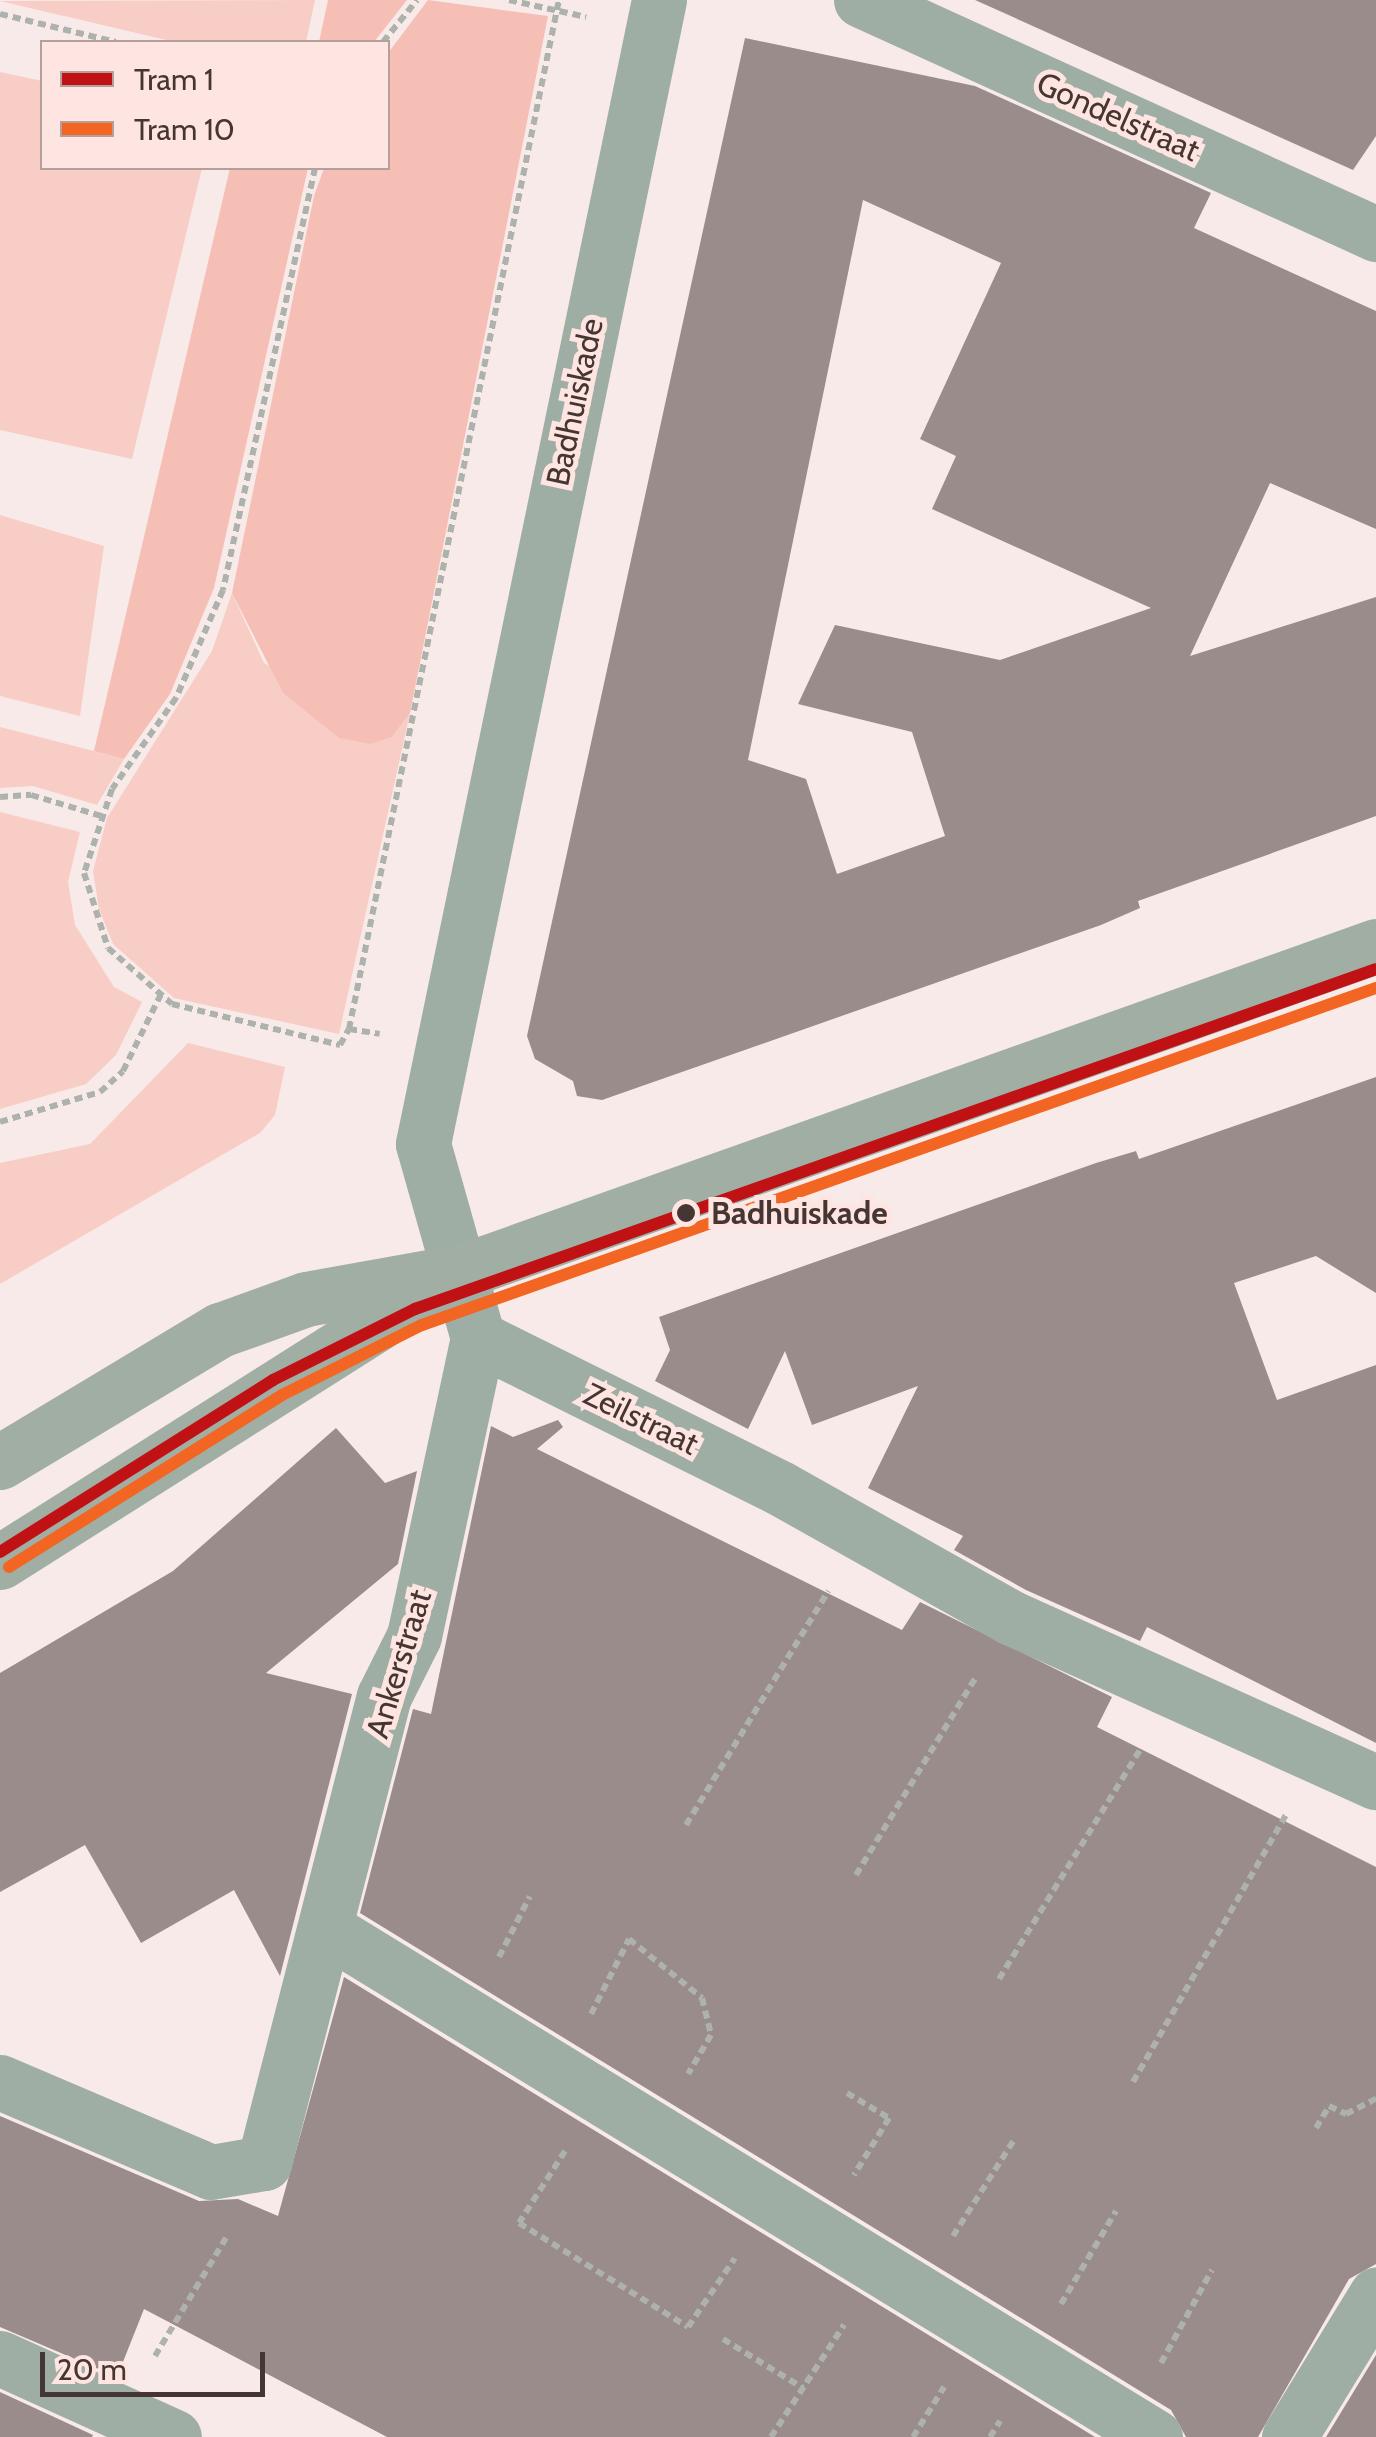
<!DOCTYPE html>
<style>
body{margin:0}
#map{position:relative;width:1376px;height:2437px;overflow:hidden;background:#f8eae8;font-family:Cabin,sans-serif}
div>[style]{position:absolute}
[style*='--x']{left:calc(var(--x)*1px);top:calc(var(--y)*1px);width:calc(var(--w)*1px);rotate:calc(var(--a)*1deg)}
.green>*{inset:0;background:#f8cdc6}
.forest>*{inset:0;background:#f6bfb6}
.building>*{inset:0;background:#998c8a}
.path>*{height:6px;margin-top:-3px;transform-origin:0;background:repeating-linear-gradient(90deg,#adb3ac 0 8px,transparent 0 13px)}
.minor>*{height:55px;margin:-27.5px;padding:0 27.5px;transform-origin:27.5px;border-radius:27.5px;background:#9eaea4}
.major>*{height:55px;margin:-27.5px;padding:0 27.5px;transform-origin:27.5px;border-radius:27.5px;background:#a0aea4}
.tram-1>*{height:12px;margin:-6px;padding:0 6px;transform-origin:6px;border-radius:6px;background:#c01115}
.tram-2>*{height:12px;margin:-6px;padding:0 6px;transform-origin:6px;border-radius:6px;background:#f26522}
.dots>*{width:28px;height:28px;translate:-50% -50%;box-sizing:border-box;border:5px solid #ffe5e1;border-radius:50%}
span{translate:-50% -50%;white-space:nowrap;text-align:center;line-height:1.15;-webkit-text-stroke:10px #ffe5e1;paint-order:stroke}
.street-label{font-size:32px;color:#463633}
.stop-label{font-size:32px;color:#463633;font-weight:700}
.left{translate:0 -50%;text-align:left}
.legend{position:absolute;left:40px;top:40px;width:350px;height:130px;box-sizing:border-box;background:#ffe5e1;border:2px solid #b59f9b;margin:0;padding:12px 18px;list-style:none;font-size:30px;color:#463633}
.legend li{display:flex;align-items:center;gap:20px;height:50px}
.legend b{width:50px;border:2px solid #b59f9b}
.scale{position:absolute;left:40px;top:2352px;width:225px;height:45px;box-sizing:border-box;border:5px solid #463633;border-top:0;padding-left:12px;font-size:30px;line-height:35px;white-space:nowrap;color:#463633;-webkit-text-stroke:8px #ffe5e1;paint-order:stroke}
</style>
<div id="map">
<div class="green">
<div style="clip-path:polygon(315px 0,306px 42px,175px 42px,0 1px)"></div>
<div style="clip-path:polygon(0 72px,42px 81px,42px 168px,202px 168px,132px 459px,0 430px)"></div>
<div style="clip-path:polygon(0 515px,104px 546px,80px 716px,0 696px)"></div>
<div style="clip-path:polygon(232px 593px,264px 663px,392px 737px,410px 713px,339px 1034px,174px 998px,113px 944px,99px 909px,93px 871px,107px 818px,212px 651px)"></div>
<div style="clip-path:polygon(0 727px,94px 751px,124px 759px,97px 805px,33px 786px,0 788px)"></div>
<div style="clip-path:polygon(0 812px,80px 832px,68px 882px,75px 925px,114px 987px,142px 1002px,116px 1055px,86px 1084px,0 1109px)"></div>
<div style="clip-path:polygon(188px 1043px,285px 1067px,275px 1115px,260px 1133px,0 1284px,0 1163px,90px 1144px)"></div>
</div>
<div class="forest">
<div style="clip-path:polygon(328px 0,407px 0,374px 42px,319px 42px)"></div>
<div style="clip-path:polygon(428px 0,548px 16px,410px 713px,392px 737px,370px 744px,339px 738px,283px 693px,232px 593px,314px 196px,324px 168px,388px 168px,388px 53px)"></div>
<div style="clip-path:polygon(230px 168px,308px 168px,214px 588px,170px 694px,124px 759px,94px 751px)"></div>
</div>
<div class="building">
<div style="clip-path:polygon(975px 0,1376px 0,1376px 136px,1353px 170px)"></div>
<div style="clip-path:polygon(evenodd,745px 38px,975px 86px,1211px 193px,1194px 228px,1376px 311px,1376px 529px,1270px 483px,1190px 656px,1376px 597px,1376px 816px,1138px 901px,1140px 908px,1101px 925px,602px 1100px,577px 1096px,573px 1081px,535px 1059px,527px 1036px,745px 38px,863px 200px,1001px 263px,920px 439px,956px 456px,932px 509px,1151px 608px,1000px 660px,835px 625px,798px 704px,912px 732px,945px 836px,837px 874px,806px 779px,748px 760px,863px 200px)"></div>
<div style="clip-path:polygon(1376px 1077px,1376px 1293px,1316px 1256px,1234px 1283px,1277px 1400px,1376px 1365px,1376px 1743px,1147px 1627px,1140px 1641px,1026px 1590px,954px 1550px,963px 1536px,868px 1488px,918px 1386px,812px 1425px,785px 1351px,748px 1429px,655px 1381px,670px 1350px,659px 1317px,1096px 1163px,1136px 1151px,1139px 1159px)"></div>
<div style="clip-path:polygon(558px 1420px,563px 1427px,537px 1449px,902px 1630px,920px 1602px,1112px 1697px,1097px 1727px,1376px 1867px,1376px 2264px,1349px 2279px,1258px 2437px,1186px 2437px,1171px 2410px,360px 1913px,413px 1709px,431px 1714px,491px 1426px,513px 1437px)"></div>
<div style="clip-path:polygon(336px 1428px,385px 1483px,417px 1471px,398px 1564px,266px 1673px,352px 1694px,280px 1976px,234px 1890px,141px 1943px,85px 1845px,0 1892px,0 1673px,173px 1571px)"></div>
<div style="clip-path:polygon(344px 1977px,1095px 2437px,387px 2437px,144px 2309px,117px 2377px,0 2327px,0 2116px,199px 2201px,238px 2199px,278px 2216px)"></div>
<div style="clip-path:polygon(1376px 2355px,1376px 2437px,1326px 2437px)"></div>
<div style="clip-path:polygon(0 2392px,93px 2435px,92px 2437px,0 2437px)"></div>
</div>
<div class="path">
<div style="--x:509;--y:0;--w:79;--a:12.4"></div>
<div style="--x:0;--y:14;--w:119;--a:13.6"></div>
<div style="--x:383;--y:42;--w:54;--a:-51"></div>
<div style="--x:315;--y:168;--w:432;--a:102.3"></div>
<div style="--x:223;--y:590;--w:118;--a:113.5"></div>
<div style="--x:176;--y:698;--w:111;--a:125.1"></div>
<div style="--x:112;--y:789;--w:89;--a:108.4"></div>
<div style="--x:84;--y:873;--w:79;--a:72.3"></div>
<div style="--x:108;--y:948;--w:85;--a:41.2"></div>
<div style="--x:172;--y:1004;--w:173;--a:13.7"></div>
<div style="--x:340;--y:1045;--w:18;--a:-61"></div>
<div style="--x:349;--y:1029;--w:31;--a:9"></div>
<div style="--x:0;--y:797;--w:31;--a:-4"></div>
<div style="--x:31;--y:795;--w:73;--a:16.7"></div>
<div style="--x:349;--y:1029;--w:1050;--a:-78.47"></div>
<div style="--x:0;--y:1122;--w:104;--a:-16.7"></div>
<div style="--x:100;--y:1092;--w:31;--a:-42"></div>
<div style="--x:123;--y:1071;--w:84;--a:-63.7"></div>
<div style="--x:686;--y:1825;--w:274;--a:-58.7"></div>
<div style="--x:856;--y:1875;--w:234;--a:-58.8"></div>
<div style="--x:499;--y:1957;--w:68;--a:-63.1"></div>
<div style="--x:999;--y:1979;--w:271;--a:-58.4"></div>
<div style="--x:591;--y:2014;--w:84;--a:-63.1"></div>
<div style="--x:629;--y:1939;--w:94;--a:38.9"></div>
<div style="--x:702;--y:1998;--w:38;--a:76"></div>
<div style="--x:711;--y:2035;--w:45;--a:120.5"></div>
<div style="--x:1133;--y:2082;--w:308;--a:-60.2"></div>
<div style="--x:847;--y:2093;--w:49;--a:30.8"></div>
<div style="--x:889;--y:2118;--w:67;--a:121.6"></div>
<div style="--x:1316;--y:2128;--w:26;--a:-59"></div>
<div style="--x:1329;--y:2106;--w:19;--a:25"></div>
<div style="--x:1346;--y:2114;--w:34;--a:-27"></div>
<div style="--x:565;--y:2151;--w:85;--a:122.6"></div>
<div style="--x:519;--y:2223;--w:198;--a:31.6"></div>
<div style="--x:688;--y:2327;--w:83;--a:-55.7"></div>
<div style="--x:953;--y:2236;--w:114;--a:-57.6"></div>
<div style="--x:1061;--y:2304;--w:108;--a:-59.4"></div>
<div style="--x:723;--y:2339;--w:94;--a:31.5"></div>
<div style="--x:155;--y:2356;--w:138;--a:-59"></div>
<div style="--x:1161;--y:2363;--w:106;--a:-61.3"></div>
<div style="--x:771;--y:2437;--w:134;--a:-56.9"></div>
<div style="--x:913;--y:2437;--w:59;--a:-58.2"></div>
<div style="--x:990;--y:2437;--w:19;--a:-58"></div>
</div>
<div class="minor">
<div style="--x:659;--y:0;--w:1168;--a:101.66"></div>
<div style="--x:423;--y:1144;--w:202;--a:74.2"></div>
<div style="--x:478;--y:1338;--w:337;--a:26.4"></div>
<div style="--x:780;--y:1488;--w:266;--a:29.3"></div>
<div style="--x:1012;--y:1618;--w:399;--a:24.3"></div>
<div style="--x:861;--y:0;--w:566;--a:24.44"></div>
<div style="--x:328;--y:1930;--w:970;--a:31.51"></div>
<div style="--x:0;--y:2082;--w:229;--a:23.1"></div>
<div style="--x:211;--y:2172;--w:54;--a:-9.6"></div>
<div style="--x:264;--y:2163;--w:482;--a:-75.6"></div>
<div style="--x:384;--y:1696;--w:67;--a:-63.4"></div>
<div style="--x:414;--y:1636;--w:305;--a:-77.9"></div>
<div style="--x:0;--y:2358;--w:191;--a:24.4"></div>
<div style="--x:1289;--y:2437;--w:167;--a:-58.5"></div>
</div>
<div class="major">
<div style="--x:0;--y:1462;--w:257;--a:-31"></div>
<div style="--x:220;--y:1330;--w:91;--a:-19.8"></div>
<div style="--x:306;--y:1299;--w:130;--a:-10.2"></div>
<div style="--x:0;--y:1562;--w:541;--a:-32.31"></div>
<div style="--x:457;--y:1273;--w:975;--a:-19.59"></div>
</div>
<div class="tram-1">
<div style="--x:0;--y:1552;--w:323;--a:-32.2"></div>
<div style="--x:273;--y:1380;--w:159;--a:-26.6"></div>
<div style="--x:415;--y:1309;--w:1019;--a:-19.48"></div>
</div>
<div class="tram-2">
<div style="--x:9;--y:1567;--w:323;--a:-32.2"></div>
<div style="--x:282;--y:1395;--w:157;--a:-26.6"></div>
<div style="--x:422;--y:1325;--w:1012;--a:-19.46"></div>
</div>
<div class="dots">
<div style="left:686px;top:1213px;background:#463633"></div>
</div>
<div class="street-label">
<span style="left:1118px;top:117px;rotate:24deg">Gondelstraat</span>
<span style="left:575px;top:402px;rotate:-78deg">Badhuiskade</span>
<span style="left:641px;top:1419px;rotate:26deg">Zeilstraat</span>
<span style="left:399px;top:1664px;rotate:-73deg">Ankerstraat</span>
</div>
<div class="stop-label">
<span class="left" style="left:711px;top:1213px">Badhuiskade</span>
</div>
<ul class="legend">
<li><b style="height:12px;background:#c01115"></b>Tram 1</li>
<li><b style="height:12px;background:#f26522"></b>Tram 10</li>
</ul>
<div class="scale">20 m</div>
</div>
